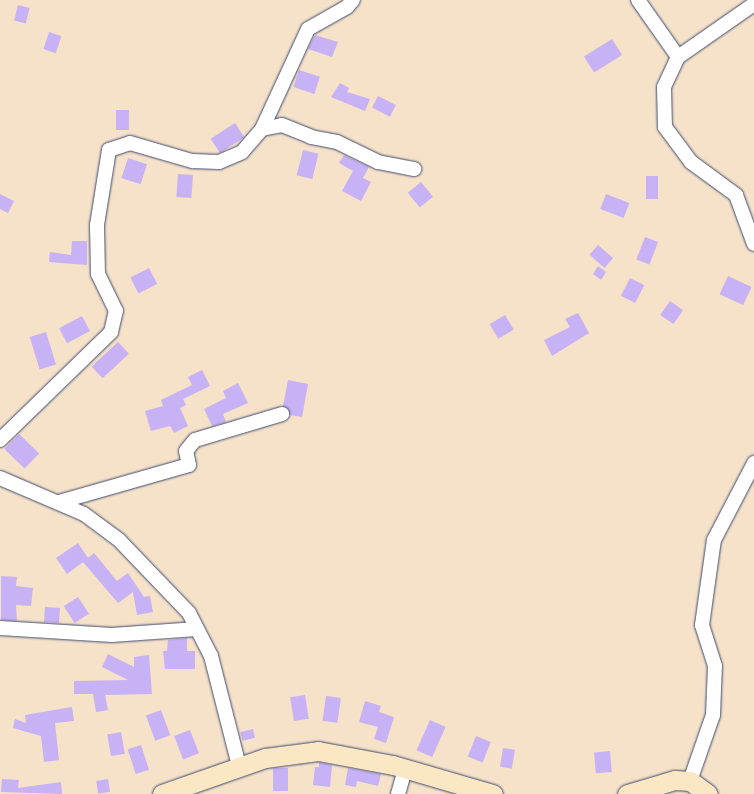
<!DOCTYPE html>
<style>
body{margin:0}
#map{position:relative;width:754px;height:794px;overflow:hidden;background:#f6e1c9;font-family:"Gochi Hand",sans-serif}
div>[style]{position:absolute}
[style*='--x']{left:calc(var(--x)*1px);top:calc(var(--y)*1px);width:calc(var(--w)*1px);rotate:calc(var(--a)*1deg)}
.building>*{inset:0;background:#c6b2f5;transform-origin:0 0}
.roads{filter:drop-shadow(0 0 1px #3c4a6e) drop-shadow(0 0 1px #3c4a6e)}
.street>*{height:14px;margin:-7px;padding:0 7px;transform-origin:7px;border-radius:7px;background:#fff}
.secondary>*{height:19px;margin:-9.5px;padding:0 9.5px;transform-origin:9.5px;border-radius:9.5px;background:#fbe7c3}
span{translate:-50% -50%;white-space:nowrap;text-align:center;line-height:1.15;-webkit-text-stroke:3px #fff;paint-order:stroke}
</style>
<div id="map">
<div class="building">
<div style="left:18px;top:5px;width:12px;height:16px;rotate:14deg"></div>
<div style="left:49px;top:32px;width:13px;height:18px;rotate:18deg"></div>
<div style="clip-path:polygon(315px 35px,338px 42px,332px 57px,308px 49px)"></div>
<div style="left:612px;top:39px;width:19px;height:33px;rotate:58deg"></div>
<div style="left:299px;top:70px;width:22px;height:18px;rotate:18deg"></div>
<div style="clip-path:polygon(340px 83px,349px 88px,347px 92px,370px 99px,365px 111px,331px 97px)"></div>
<div style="left:378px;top:96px;width:20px;height:13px;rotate:27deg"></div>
<div style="left:116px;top:110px;width:13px;height:20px"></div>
<div style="left:235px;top:123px;width:17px;height:29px;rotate:57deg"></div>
<div style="left:303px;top:150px;width:16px;height:26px;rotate:14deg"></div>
<div style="clip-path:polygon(344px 155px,369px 167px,363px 178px,371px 182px,361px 201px,342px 191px,353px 171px,339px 163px)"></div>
<div style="left:128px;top:158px;width:20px;height:21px;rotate:18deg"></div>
<div style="left:178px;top:174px;width:15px;height:23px;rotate:4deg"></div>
<div style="left:646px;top:176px;width:12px;height:23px"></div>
<div style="left:421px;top:182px;width:19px;height:17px;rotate:51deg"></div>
<div style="clip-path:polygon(0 194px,14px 201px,8px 213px,0 209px)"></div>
<div style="left:606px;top:194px;width:25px;height:16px;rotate:21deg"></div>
<div style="left:645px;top:237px;width:14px;height:24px;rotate:21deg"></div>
<div style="clip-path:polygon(72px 241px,87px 241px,87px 265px,49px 262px,50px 252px,71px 255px)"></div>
<div style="left:598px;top:245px;width:20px;height:13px;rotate:41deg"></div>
<div style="clip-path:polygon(598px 266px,606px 272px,601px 280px,593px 274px)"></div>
<div style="left:149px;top:268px;width:18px;height:21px;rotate:63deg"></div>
<div style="left:728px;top:276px;width:26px;height:20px;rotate:25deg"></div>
<div style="left:630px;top:278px;width:16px;height:20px;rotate:27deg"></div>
<div style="left:670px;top:301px;width:16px;height:17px;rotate:35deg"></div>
<div style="clip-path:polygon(578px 313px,589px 333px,552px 356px,544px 340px,570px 327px,565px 319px)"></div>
<div style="left:505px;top:315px;width:17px;height:18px;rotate:59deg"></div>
<div style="left:82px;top:316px;width:17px;height:26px;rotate:62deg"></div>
<div style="left:46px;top:332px;width:34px;height:17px;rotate:73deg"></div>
<div style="left:118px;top:342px;width:16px;height:36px;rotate:47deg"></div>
<div style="clip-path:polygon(202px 370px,210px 386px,183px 399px,186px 405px,180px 408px,188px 426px,174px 433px,170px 426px,151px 431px,145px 411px,163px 406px,161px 400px,192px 385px,188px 377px)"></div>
<div style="clip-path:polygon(288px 380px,308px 384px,302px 417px,290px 415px,283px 406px)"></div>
<div style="clip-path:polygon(238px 383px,248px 403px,223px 414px,226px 422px,212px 426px,204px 409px,226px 398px,223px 391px)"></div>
<div style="left:19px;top:434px;width:28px;height:21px;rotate:44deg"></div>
<div style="clip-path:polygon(78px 543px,88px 558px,94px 553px,117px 581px,128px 573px,144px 597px,150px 596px,153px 612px,137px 615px,133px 592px,118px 603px,83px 562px,67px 574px,56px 558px)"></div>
<div style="clip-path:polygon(1px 576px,17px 577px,16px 586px,33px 588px,31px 606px,16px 605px,17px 621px,1px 620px)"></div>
<div style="left:78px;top:597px;width:20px;height:17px;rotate:57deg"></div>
<div style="left:45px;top:607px;width:15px;height:15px;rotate:4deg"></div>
<div style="clip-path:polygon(187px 638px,187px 651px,195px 651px,195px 669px,165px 669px,163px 651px,167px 651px,168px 640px)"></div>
<div style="clip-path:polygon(108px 654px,134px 667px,134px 657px,149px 655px,152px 694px,105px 695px,108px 710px,96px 712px,93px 694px,74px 694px,74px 681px,128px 680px,102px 667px)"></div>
<div style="left:305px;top:695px;width:24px;height:15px;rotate:81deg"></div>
<div style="left:326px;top:696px;width:15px;height:25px;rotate:8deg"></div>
<div style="clip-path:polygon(365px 701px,381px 706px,379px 712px,394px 717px,386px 743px,374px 739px,378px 727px,359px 722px)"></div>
<div style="clip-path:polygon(72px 707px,74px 721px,55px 723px,59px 760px,44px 762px,41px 736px,13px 728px,15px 719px,26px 723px,25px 715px)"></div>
<div style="left:161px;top:710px;width:27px;height:16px;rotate:70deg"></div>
<div style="left:430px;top:720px;width:17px;height:33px;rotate:24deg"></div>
<div style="left:253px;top:729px;width:9px;height:13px;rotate:77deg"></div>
<div style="left:190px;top:730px;width:25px;height:17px;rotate:69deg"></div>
<div style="left:121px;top:732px;width:22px;height:14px;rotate:80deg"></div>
<div style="left:476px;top:736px;width:16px;height:22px;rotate:22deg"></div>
<div style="left:141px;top:745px;width:26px;height:14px;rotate:72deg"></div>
<div style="left:503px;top:748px;width:12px;height:19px;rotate:9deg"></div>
<div style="left:610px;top:751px;width:21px;height:16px;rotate:85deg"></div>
<div style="clip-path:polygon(319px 762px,332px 765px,330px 787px,313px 785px,315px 767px,319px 767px)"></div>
<div style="left:273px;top:768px;width:15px;height:23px"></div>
<div style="clip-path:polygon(348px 768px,381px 774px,378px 786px,357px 781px,356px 787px,345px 785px)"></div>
<div style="clip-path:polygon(2px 779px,19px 780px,18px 788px,61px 782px,62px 794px,1px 792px)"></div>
<div style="left:108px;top:779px;width:13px;height:12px;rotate:81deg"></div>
</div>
<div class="roads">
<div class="street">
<div style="--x:638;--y:0;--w:70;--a:54.9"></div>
<div style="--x:754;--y:4;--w:93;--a:145.1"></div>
<div style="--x:678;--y:57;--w:33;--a:115"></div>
<div style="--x:664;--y:87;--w:40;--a:88.6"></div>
<div style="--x:665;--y:127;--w:44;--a:53.4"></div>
<div style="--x:691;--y:162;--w:56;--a:36.3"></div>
<div style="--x:736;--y:195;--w:52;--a:69.8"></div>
<div style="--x:262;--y:129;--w:20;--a:-11"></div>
<div style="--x:282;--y:125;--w:31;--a:22"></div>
<div style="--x:311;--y:137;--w:26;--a:11"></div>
<div style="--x:337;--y:142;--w:46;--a:26"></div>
<div style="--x:378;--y:162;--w:37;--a:11"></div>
<div style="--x:0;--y:440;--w:155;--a:-44.2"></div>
<div style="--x:111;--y:332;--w:22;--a:-77"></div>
<div style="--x:116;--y:311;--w:41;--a:-115.9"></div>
<div style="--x:98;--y:274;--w:49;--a:-91.2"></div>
<div style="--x:97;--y:225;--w:76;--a:-80.9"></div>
<div style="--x:109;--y:150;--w:22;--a:-18"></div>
<div style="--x:130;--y:143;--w:65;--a:16.2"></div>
<div style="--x:192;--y:161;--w:27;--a:2"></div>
<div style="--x:219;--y:162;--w:25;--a:-23"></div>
<div style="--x:242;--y:152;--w:30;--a:-49"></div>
<div style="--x:262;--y:129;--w:110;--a:-65.3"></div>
<div style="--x:308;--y:29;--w:45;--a:-29.4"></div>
<div style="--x:347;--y:7;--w:9;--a:-49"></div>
<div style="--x:0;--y:478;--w:91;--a:23.2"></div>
<div style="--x:84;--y:514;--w:44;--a:36.6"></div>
<div style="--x:119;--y:540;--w:101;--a:46.2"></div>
<div style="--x:189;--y:613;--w:48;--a:62.9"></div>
<div style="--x:211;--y:656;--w:114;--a:75.7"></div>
<div style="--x:59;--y:502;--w:135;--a:-15.9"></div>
<div style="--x:189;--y:465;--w:14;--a:-102"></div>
<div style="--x:186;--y:451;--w:14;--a:-51"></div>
<div style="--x:195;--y:440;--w:91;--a:-16.6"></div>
<div style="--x:0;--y:628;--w:112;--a:3.6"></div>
<div style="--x:112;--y:635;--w:85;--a:-4"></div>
<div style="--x:690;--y:781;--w:70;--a:-70.8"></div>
<div style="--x:713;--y:715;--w:49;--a:-87.7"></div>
<div style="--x:715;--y:666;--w:43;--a:-107.6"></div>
<div style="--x:702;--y:625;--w:86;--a:-82"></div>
<div style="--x:714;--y:540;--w:87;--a:-62.5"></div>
<div style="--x:398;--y:794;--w:26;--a:-74"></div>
</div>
<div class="secondary">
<div style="--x:162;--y:794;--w:109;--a:-19.3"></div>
<div style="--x:265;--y:758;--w:53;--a:-7.5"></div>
<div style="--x:318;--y:751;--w:76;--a:10.6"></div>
<div style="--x:393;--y:765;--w:104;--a:16.2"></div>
<div style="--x:627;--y:794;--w:50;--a:-16.3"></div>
<div style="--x:675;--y:780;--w:15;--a:4"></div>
<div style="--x:690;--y:781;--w:22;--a:36"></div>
</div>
</div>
</div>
